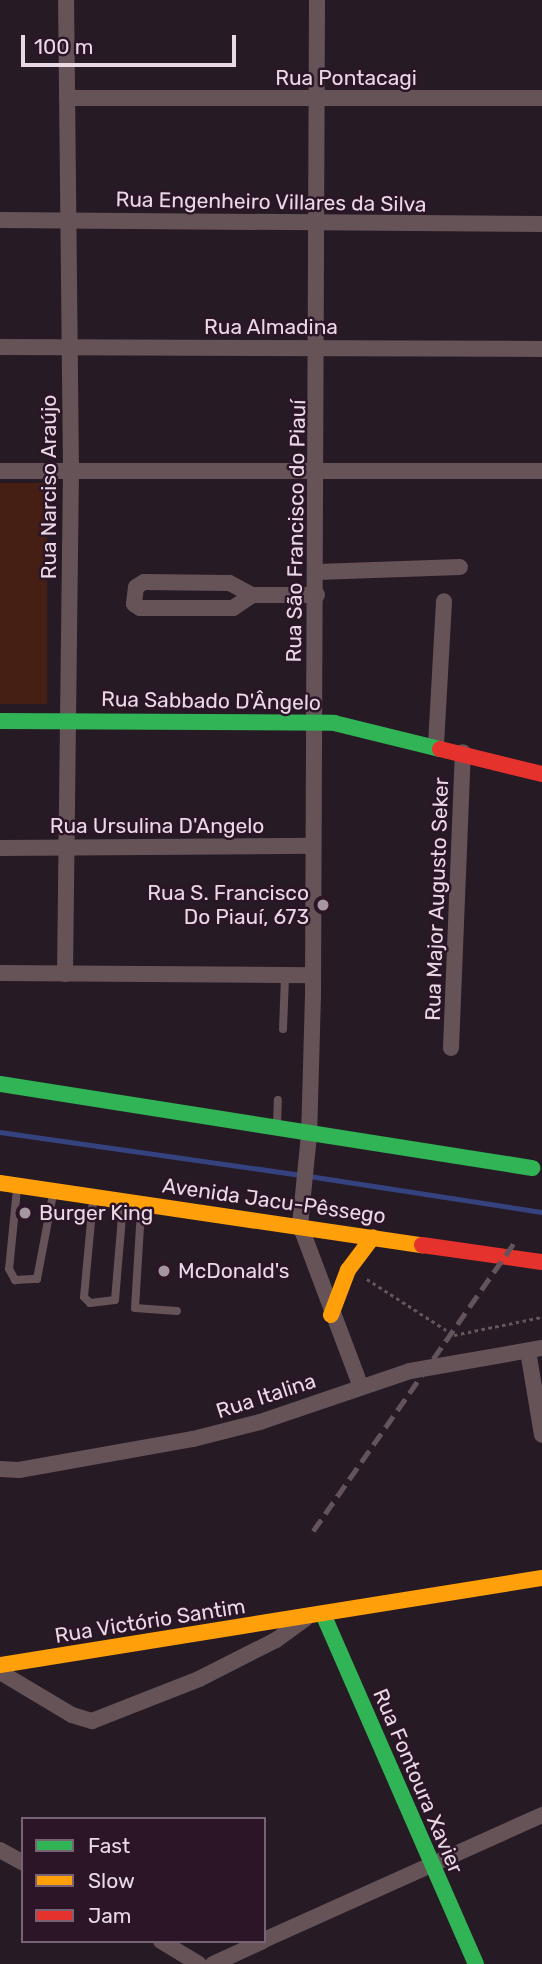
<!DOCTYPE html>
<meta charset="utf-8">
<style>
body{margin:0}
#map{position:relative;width:542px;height:1964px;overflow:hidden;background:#261a24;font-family:Rubik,sans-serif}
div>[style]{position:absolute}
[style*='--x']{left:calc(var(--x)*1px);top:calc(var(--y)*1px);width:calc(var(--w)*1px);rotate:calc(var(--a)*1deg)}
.green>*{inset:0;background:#461f14;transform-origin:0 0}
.stream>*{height:4.5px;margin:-2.25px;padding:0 2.25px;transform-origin:2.25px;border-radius:2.25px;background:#34437f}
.path>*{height:2.5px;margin-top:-1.25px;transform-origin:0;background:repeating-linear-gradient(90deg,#64565c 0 3.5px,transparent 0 7px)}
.lane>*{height:8px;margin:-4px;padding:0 4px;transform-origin:4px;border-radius:4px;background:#665358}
.street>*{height:16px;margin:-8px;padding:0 8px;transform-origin:8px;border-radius:8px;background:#665358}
.fast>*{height:16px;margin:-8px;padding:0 8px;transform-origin:8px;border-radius:8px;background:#30b455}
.slow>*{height:16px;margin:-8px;padding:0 8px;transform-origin:8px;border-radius:8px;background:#ff9f0a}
.jam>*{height:16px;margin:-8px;padding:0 8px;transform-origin:8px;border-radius:8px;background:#e5322d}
.rail>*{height:4.5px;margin-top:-2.25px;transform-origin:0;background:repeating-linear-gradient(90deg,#62545a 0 14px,transparent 0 21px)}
.dots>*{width:19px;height:19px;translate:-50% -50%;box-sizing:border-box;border:4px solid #2b1527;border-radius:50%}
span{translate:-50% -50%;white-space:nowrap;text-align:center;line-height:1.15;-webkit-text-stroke:5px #2b1527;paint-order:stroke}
.street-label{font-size:21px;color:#e9d9e5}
.poi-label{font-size:21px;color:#e9d9e5}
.right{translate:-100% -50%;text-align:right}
.left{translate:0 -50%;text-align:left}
.legend{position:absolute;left:21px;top:1817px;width:245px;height:126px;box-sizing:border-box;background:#2b1527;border:2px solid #776373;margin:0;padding:9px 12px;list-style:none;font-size:21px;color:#e9d9e5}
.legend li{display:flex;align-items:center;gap:14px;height:35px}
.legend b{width:35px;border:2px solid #776373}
.scale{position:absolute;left:21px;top:35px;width:215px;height:32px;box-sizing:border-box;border:4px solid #e9d9e5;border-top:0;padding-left:9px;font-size:21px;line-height:24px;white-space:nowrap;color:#e9d9e5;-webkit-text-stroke:5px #2b1527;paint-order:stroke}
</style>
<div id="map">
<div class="green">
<div style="left:0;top:483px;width:47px;height:221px"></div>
</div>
<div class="stream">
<div style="--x:0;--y:1132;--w:304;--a:8.1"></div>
<div style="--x:309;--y:1176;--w:236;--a:8.8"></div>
</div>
<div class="path">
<div style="--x:367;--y:1279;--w:103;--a:32.8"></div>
<div style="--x:454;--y:1335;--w:90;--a:-11.6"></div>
</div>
<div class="lane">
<div style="--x:283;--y:1029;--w:51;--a:-87.8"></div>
<div style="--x:277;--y:1125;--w:25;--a:-88"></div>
<div style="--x:17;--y:1189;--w:80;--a:95.7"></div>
<div style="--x:9;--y:1269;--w:13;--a:61"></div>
<div style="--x:15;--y:1280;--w:22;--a:-3"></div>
<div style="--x:37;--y:1279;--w:86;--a:-79.3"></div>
<div style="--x:93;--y:1200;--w:97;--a:95.3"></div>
<div style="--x:84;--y:1297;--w:8;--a:45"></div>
<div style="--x:90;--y:1303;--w:25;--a:-7"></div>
<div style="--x:115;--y:1300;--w:95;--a:-85.2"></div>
<div style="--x:141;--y:1210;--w:98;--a:93.5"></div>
<div style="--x:135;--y:1308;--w:42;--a:4.1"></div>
</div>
<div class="street">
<div style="--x:317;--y:0;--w:995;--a:90.23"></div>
<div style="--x:313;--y:995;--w:140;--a:91.6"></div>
<div style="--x:309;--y:1135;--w:90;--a:95.7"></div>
<div style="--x:300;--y:1225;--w:173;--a:69.4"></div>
<div style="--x:67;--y:98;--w:475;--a:0"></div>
<div style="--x:0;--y:220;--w:542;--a:0.42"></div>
<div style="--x:0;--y:347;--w:542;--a:0.21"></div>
<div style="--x:0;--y:471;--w:542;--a:0"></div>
<div style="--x:317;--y:572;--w:143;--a:-2"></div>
<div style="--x:252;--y:595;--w:26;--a:-152"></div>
<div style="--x:229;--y:583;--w:85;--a:-179.3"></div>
<div style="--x:144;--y:582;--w:9;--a:148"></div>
<div style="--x:136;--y:587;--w:17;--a:97"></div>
<div style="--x:134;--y:604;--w:7;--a:34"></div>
<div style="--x:140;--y:608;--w:93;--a:0"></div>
<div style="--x:233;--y:608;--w:23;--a:-34"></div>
<div style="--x:252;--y:595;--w:65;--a:0"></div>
<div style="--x:436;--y:745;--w:144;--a:-86.8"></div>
<div style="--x:0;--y:848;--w:313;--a:-0.4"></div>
<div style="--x:0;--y:973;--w:313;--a:0.4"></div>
<div style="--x:65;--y:974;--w:503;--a:-89.32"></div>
<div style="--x:71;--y:471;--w:471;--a:-90.6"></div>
<div style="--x:451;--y:1048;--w:296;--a:-87.7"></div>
<div style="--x:528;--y:1351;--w:85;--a:80.5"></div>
<div style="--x:0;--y:1469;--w:19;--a:3"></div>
<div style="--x:19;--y:1470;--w:177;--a:-10.1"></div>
<div style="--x:193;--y:1439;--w:69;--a:-14.2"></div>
<div style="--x:260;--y:1422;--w:158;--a:-18.8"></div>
<div style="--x:410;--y:1371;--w:134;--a:-9.9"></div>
<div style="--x:0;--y:1672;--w:84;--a:30.8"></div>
<div style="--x:72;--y:1715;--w:21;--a:17"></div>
<div style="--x:92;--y:1721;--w:115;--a:-21.4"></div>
<div style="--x:199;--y:1679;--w:86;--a:-26.9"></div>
<div style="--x:276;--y:1640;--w:37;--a:-36"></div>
<div style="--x:0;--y:1850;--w:26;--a:29"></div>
<div style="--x:264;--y:1940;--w:305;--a:-24.2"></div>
<div style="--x:161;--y:1941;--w:44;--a:31.2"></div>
<div style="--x:213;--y:1964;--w:55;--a:-24.7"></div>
</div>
<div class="fast">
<div style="--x:0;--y:721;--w:334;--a:0.3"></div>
<div style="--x:334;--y:723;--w:109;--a:13.8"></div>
<div style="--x:0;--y:1084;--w:539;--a:8.97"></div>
<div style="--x:323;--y:1614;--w:382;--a:66.4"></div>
</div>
<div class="slow">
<div style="--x:0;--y:1183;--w:427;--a:8.4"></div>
<div style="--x:331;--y:1315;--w:48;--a:-69.3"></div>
<div style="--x:348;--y:1270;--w:41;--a:-52.9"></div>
<div style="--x:0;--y:1665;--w:549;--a:-9.12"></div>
</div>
<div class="jam">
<div style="--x:440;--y:749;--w:105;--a:13.8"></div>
<div style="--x:422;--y:1245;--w:121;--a:8.1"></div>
</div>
<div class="rail">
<div style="--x:313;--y:1531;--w:353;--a:-55.1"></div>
</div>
<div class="dots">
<div style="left:323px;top:905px;background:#a596a1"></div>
<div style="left:25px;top:1213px;background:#a596a1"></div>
<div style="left:164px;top:1271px;background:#a596a1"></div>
</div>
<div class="street-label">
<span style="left:346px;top:78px">Rua Pontacagi</span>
<span style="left:271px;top:202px;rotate:1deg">Rua Engenheiro Villares da Silva</span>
<span style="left:271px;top:327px">Rua Almadina</span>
<span style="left:49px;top:487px;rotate:-90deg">Rua Narciso Araújo</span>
<span style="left:296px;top:531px;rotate:-89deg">Rua São Francisco do Piauí</span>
<span style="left:211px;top:701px;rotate:1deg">Rua Sabbado D'Ângelo</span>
<span style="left:157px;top:826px">Rua Ursulina D'Angelo</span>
<span style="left:437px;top:899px;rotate:-88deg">Rua Major Augusto Seker</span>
<span style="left:274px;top:1201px;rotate:8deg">Avenida Jacu-Pêssego</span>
<span style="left:266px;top:1396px;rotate:-18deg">Rua Italina</span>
<span style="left:150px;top:1621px;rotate:-9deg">Rua Victório Santim</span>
<span style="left:418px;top:1781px;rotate:67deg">Rua Fontoura Xavier</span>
</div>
<div class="poi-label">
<span class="right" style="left:309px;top:905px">Rua S. Francisco<br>Do Piauí, 673</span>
<span class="left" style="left:39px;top:1213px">Burger King</span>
<span class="left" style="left:178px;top:1271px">McDonald's</span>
</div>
<ul class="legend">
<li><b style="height:9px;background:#30b455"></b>Fast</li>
<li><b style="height:9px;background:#ff9f0a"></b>Slow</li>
<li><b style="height:9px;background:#e5322d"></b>Jam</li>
</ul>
<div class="scale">100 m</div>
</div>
